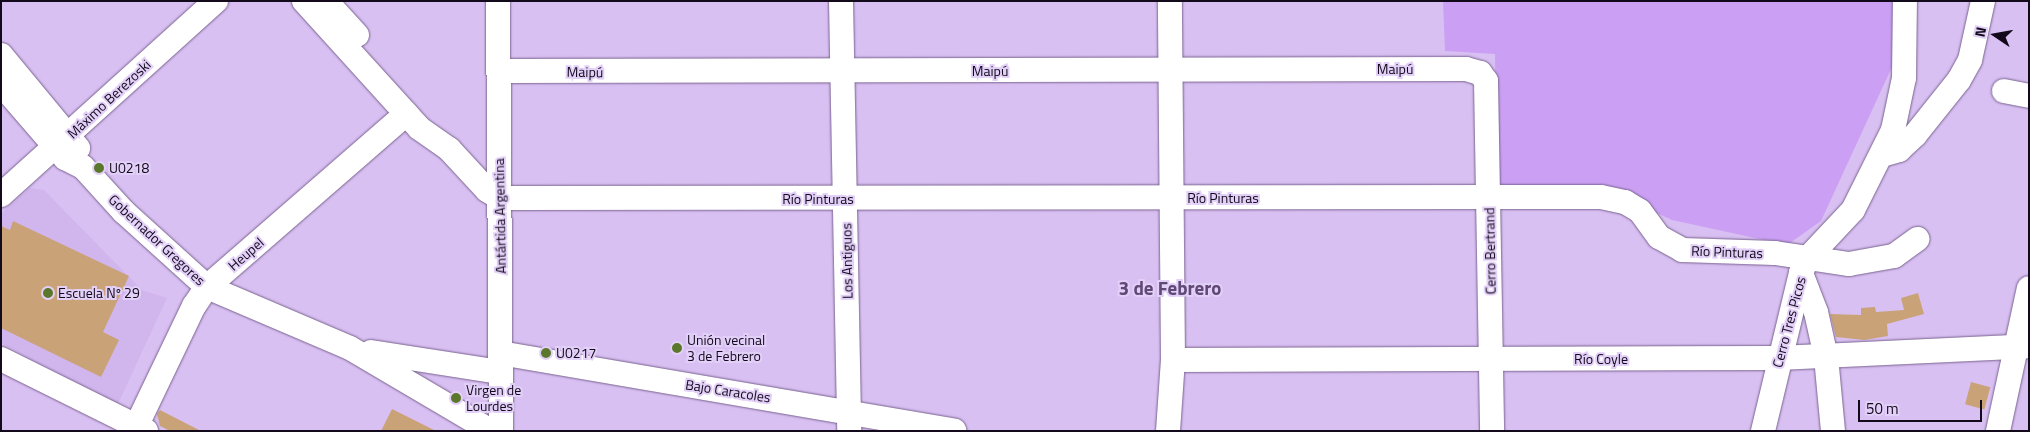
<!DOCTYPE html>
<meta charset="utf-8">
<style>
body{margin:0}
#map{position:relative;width:2030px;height:432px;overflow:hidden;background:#d9c0f2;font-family:"Titillium Web",sans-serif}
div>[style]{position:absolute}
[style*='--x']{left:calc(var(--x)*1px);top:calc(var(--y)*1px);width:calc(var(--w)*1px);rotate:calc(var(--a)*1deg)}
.built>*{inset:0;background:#d1b5ed}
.green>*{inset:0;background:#cba0f4}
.building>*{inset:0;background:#caa278;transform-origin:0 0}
.roads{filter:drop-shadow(0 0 1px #796390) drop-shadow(0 0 1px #796390)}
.minor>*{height:24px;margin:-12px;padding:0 12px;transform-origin:12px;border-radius:12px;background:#fff}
.dots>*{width:14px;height:14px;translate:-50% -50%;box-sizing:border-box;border:2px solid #e3d0f8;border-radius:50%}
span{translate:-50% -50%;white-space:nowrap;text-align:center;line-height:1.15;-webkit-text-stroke:4px #e3d0f8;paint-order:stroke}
.street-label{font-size:14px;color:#12091a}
.poi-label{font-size:14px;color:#12091a}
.left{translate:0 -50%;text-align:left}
.district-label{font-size:19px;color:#604a75;font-weight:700}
.frame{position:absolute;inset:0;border:2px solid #12091a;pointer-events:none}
.north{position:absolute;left:1970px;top:10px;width:50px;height:50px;-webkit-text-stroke:4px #e3d0f8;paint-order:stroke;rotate:282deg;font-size:14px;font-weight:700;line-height:20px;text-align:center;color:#12091a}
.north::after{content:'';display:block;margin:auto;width:18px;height:22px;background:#12091a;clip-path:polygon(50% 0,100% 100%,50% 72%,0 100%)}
.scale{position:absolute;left:1858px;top:400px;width:124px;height:22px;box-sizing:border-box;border:2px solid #12091a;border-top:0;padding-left:6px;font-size:15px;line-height:18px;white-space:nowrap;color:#12091a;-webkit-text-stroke:4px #e3d0f8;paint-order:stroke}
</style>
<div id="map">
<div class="built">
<div style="clip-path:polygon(30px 188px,44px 190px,142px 290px,167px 298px,117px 406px,1px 343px,1px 214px)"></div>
</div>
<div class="green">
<div style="clip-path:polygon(1443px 1px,1895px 1px,1892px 67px,1821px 221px,1787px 245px,1672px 220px,1615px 194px,1496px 185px,1495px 54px,1445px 51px)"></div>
</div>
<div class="building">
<div style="clip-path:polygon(13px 221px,129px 276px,103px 332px,119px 340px,101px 377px,1px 328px,1px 226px,10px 230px)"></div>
<div style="clip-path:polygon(1918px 293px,1924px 314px,1887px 324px,1888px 336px,1864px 340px,1836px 337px,1830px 314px,1861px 315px,1861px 308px,1875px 307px,1876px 312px,1904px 310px,1901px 298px)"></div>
<div style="left:1971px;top:382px;width:20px;height:23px;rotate:15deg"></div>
<div style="clip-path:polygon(392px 409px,436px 431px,381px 431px)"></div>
<div style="clip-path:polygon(160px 410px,201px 431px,170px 431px,160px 426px,157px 414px)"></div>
</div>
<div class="roads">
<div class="minor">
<div style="--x:304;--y:1;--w:171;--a:47.8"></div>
<div style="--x:419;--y:128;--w:37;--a:35"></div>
<div style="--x:449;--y:149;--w:56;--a:47.2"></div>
<div style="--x:487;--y:190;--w:15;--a:32"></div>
<div style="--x:326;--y:1;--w:46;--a:47.6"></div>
<div style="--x:498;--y:1;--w:430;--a:89.6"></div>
<div style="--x:841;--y:1;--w:430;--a:88.9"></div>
<div style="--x:1;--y:55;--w:121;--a:50.4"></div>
<div style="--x:500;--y:71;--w:966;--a:-0.12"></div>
<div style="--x:1466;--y:69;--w:15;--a:16"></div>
<div style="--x:1480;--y:73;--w:10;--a:53"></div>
<div style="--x:1486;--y:81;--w:350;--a:89"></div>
<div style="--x:1;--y:84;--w:98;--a:49.1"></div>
<div style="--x:65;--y:158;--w:20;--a:27"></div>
<div style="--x:83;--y:167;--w:61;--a:47.7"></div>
<div style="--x:124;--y:212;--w:112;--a:42.1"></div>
<div style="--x:207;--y:287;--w:155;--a:23.1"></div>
<div style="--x:350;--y:348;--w:164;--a:30.5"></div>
<div style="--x:2004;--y:91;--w:25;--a:11"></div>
<div style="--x:1882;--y:155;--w:18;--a:-16"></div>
<div style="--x:1899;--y:150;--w:22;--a:-43"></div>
<div style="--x:1915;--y:135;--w:70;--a:-51.3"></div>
<div style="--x:1959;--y:80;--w:23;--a:-61"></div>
<div style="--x:1970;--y:60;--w:60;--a:-77.6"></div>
<div style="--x:1;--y:195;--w:290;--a:-42.1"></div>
<div style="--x:500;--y:198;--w:1101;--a:-0.05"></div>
<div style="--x:1601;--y:197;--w:25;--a:12"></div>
<div style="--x:1625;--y:202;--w:17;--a:31"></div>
<div style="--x:1640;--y:211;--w:32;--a:54"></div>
<div style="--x:1659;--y:237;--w:26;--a:29"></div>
<div style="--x:1682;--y:250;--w:93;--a:1.8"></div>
<div style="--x:1775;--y:253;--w:75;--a:8.5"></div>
<div style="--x:1849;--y:264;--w:46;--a:-10.1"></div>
<div style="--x:1894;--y:256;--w:29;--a:-36"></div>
<div style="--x:1801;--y:273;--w:42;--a:69"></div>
<div style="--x:1816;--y:312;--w:46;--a:77.5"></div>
<div style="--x:1826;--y:357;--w:74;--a:84.6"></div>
<div style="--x:371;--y:352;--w:131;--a:8.8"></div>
<div style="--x:500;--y:353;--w:461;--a:9.7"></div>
<div style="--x:1;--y:359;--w:162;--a:26.4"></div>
<div style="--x:1173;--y:360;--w:606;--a:-0.19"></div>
<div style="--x:1779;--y:358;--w:250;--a:-2.7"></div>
<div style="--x:134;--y:431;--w:139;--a:-64.4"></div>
<div style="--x:194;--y:306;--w:23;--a:-56"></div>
<div style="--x:207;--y:287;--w:264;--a:-41"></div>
<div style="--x:1168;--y:431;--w:71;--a:-86"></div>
<div style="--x:1173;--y:360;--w:359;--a:-90.5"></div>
<div style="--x:1763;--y:431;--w:163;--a:-76.5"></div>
<div style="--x:1801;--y:273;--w:15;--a:-67"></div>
<div style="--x:1807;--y:259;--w:67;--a:-46.8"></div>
<div style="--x:1853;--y:210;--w:89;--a:-63.4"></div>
<div style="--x:1893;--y:130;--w:53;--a:-78.1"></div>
<div style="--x:1904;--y:78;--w:77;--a:-89.3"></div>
<div style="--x:1998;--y:431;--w:146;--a:-77.8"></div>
</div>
</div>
<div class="dots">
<div style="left:99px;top:168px;background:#5b772b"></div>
<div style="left:48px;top:293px;background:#5b772b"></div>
<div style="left:677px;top:348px;background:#5b772b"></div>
<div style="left:546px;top:353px;background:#5b772b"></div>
<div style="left:456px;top:398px;background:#5b772b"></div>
</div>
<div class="street-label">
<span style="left:1395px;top:69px">Maipú</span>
<span style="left:990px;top:71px">Maipú</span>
<span style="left:585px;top:72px;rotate:1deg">Maipú</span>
<span style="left:109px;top:99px;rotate:-43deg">Máximo Berezoski</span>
<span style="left:1223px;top:198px">Río Pinturas</span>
<span style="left:818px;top:199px">Río Pinturas</span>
<span style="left:500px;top:216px;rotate:-91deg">Antártida Argentina</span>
<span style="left:157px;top:240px;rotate:43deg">Gobernador Gregores</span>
<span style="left:1490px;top:251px;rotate:-91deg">Cerro Bertrand</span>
<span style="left:1727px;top:252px;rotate:2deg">Río Pinturas</span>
<span style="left:246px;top:254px;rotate:-41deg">Heupel</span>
<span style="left:847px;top:261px;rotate:-91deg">Los Antiguos</span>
<span style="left:1789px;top:322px;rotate:-75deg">Cerro Tres Picos</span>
<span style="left:1601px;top:359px">Río Coyle</span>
<span style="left:728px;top:391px;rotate:9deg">Bajo Caracoles</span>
</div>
<div class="poi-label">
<span class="left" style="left:109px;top:168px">U0218</span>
<span class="left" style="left:58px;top:293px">Escuela Nº 29</span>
<span class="left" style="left:687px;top:348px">Unión vecinal<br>3 de Febrero</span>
<span class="left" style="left:556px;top:353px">U0217</span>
<span class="left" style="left:466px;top:398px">Virgen de<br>Lourdes</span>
</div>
<div class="district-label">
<span style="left:1170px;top:288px">3 de Febrero</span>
</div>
<div class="frame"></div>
<div class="north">N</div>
<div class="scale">50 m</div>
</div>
